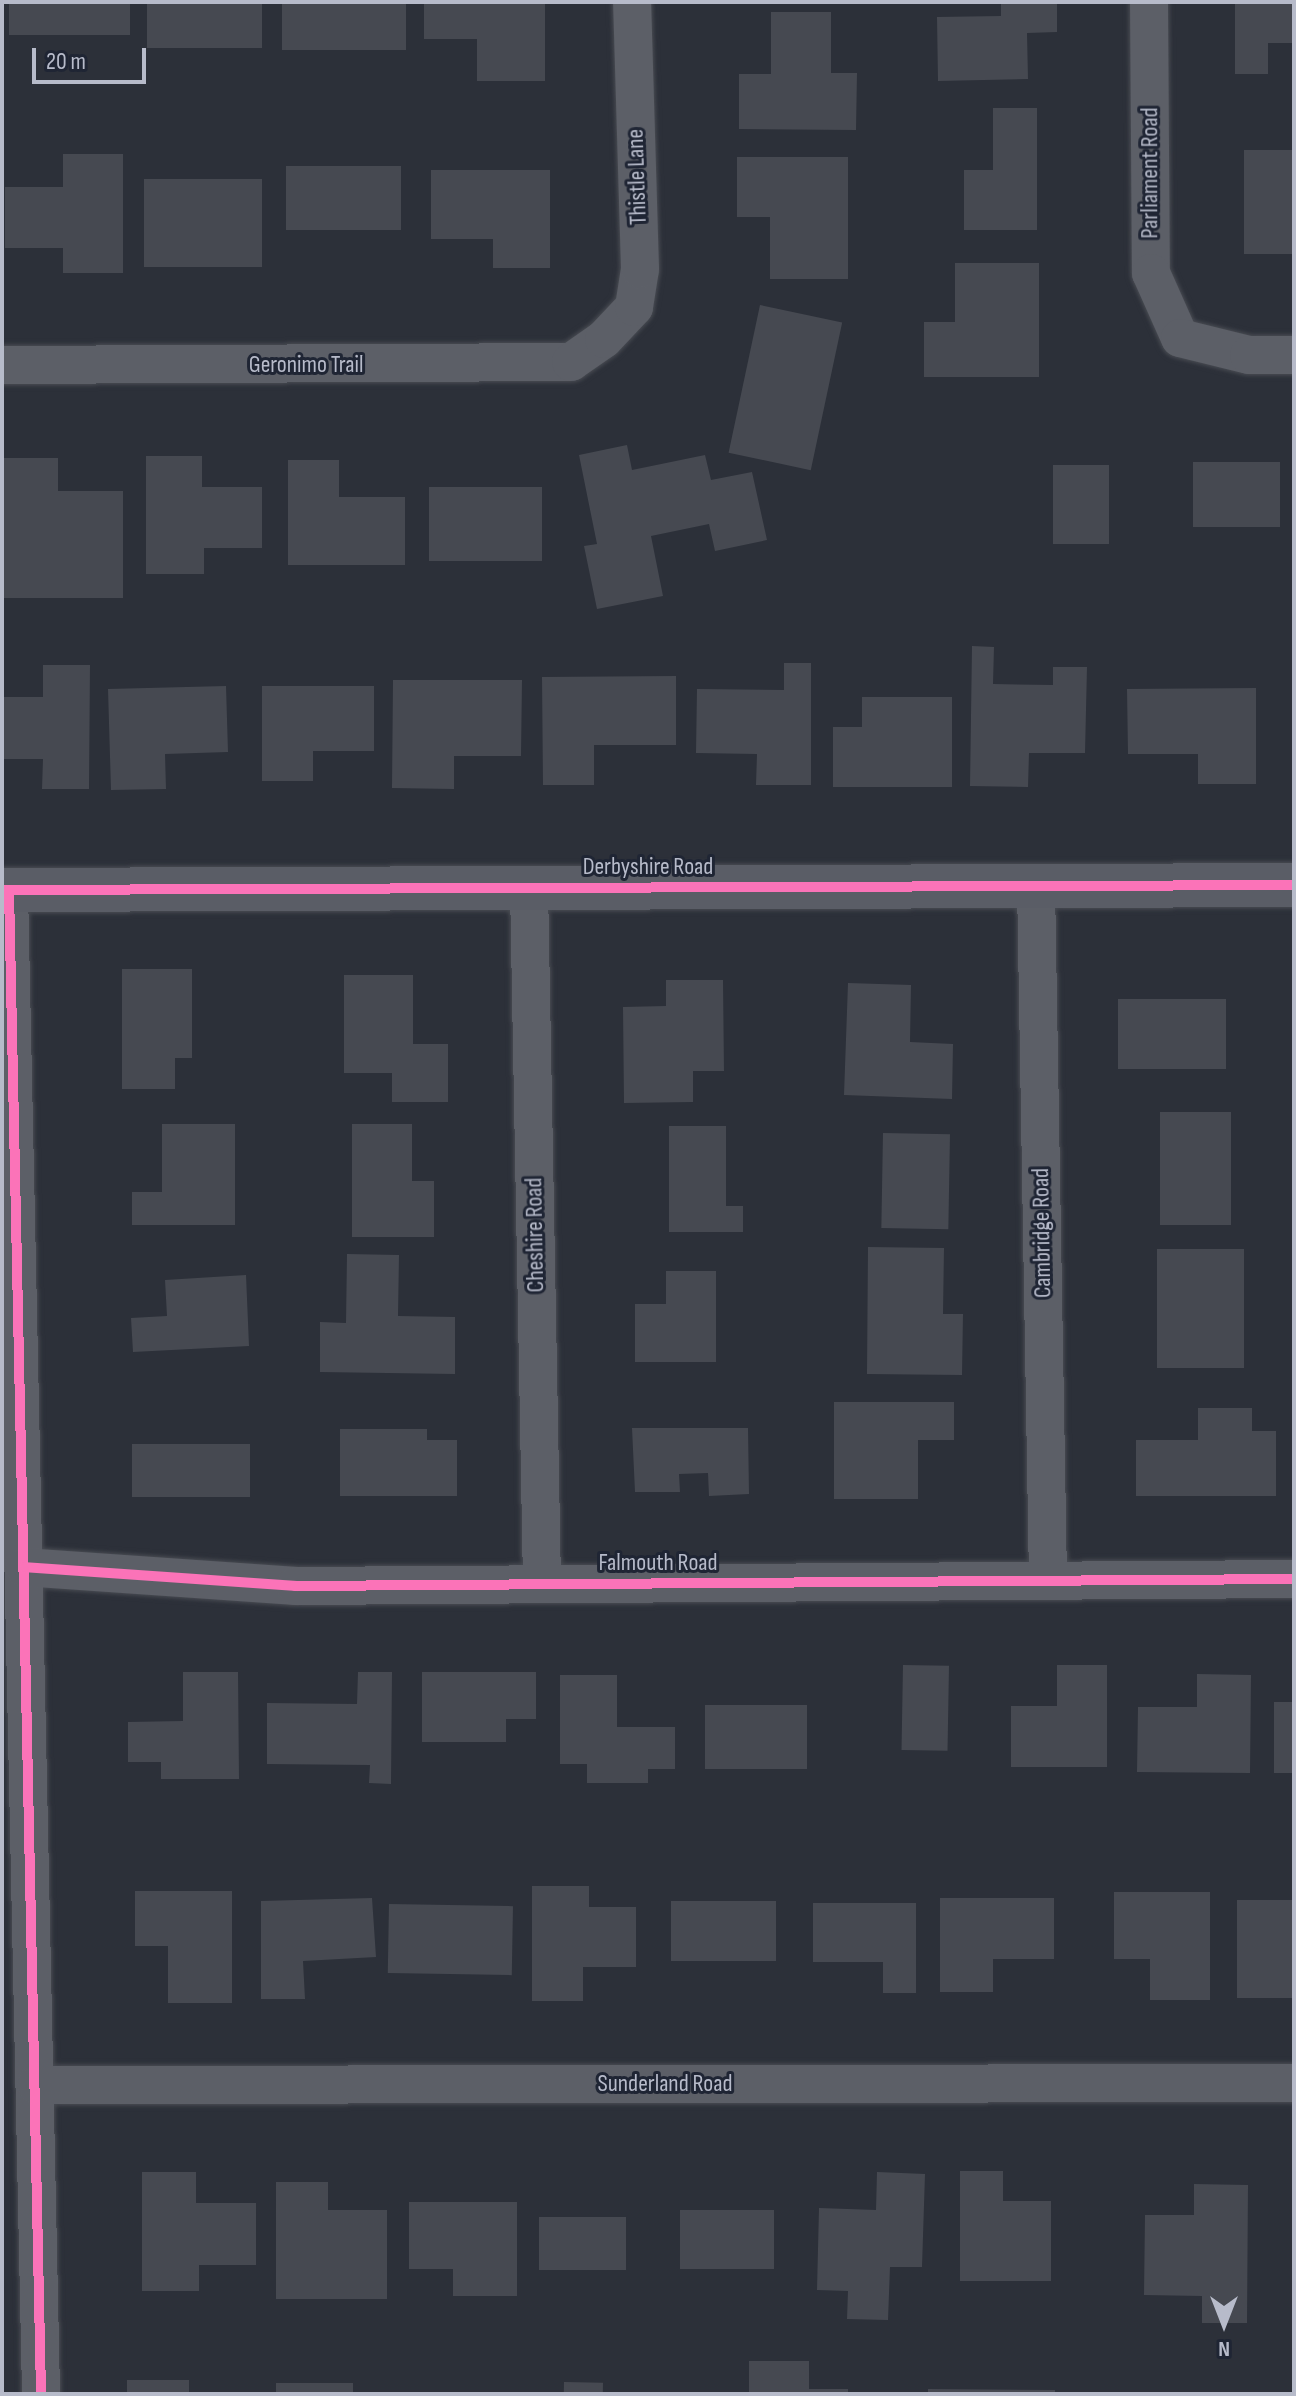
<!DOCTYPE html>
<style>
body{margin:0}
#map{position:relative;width:1296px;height:2396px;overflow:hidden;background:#2c3039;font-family:"Sofia Sans Condensed",sans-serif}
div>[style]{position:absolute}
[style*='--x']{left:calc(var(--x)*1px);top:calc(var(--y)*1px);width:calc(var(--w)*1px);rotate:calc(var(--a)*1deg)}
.building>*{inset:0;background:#464951;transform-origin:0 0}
.roads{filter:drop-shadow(0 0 2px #484b52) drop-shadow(0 0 2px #484b52)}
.street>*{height:38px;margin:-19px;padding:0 19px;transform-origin:19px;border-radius:19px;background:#5c5f67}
.secondary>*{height:44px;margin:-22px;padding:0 22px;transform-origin:22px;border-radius:22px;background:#5a5d66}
.cycleway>*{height:10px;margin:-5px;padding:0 5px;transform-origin:5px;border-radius:5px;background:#fb73b8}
span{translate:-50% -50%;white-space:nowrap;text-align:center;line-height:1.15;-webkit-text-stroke:6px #1f2534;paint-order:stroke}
.street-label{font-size:24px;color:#b7bbca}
.frame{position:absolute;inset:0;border:4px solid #b7bbca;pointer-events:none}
.north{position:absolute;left:1184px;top:2284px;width:80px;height:80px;-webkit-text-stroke:6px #1f2534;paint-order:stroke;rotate:180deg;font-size:22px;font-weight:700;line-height:32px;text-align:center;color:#b7bbca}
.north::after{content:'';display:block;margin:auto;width:28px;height:36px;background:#b7bbca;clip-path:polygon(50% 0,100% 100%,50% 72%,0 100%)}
.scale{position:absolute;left:32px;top:48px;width:114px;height:36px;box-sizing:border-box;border:4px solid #b7bbca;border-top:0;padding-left:10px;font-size:24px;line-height:28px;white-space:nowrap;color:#b7bbca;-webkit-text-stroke:6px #1f2534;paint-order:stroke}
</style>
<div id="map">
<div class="building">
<div style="left:9px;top:2px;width:121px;height:33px"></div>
<div style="left:147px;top:2px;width:115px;height:46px"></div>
<div style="left:282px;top:2px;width:124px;height:48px"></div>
<div style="clip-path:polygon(424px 2px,545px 2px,545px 81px,477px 81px,477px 39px,424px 39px)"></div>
<div style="clip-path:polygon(1001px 2px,1057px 2px,1057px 32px,1027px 33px,1028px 79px,938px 81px,937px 17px,1001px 16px)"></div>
<div style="clip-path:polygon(1235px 2px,1294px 2px,1294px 43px,1268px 43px,1268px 74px,1235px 74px)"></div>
<div style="clip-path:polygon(771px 12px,831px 12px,831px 73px,857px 73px,856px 130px,739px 129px,739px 74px,771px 74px)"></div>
<div style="clip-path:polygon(993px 108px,1037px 108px,1037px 230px,964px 230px,964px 170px,993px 170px)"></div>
<div style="left:1244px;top:150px;width:50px;height:104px"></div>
<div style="clip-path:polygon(63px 154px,123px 154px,123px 273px,63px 273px,63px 248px,5px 248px,5px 187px,63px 187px)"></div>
<div style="clip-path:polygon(737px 157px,848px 157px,848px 279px,770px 279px,770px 217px,737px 217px)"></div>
<div style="left:286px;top:166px;width:115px;height:64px"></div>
<div style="clip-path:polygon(431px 170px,550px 170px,550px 268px,493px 268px,493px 239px,431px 239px)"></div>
<div style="left:144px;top:179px;width:118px;height:88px"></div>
<div style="clip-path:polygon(955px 263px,1039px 263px,1039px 377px,924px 377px,924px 322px,955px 322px)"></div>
<div style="left:760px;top:305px;width:84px;height:151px;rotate:12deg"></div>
<div style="clip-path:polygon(627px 445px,632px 470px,705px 455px,711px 480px,752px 472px,767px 540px,715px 551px,709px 524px,651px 536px,663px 596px,597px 609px,584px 546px,597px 544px,579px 455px)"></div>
<div style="clip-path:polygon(146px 456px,202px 456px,202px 487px,262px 487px,262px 548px,204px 548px,204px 574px,146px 574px)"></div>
<div style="clip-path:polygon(2px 458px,58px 458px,58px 491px,123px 491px,123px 598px,2px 598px)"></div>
<div style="clip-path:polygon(288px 460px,339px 460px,339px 497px,405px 497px,405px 565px,288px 565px)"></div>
<div style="left:1193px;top:462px;width:87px;height:65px"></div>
<div style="left:1053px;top:465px;width:56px;height:79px"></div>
<div style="left:429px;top:487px;width:113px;height:74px"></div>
<div style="clip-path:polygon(972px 646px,994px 647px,993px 684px,1053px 685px,1053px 667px,1087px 667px,1085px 753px,1029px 753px,1028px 787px,970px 786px)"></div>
<div style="clip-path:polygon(784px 663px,811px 663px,811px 785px,756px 785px,757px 754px,696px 753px,697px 689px,784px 690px)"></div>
<div style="clip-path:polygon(43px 665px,90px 665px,89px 789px,42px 789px,43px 759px,2px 759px,2px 697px,43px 697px)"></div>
<div style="clip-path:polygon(676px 676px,676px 745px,594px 745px,594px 785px,543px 785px,542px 677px)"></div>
<div style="clip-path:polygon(393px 680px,522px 680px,521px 756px,454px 756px,454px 789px,392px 788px)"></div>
<div style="clip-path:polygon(226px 686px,228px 752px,165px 754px,166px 789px,111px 790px,108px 689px)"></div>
<div style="clip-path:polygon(262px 686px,374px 686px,374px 751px,313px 751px,313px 781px,262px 781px)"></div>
<div style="clip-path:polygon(1256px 688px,1256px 784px,1198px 784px,1198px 754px,1128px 754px,1127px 689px)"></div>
<div style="clip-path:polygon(862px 697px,952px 697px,952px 787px,833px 787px,833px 727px,862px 727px)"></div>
<div style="clip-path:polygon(122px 969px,192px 969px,192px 1058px,175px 1058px,175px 1089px,122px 1089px)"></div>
<div style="clip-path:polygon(344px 975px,413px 975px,413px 1044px,448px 1044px,448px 1102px,392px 1102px,392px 1073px,344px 1073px)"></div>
<div style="clip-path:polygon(666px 980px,723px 980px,724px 1071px,693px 1071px,693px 1102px,624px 1103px,623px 1007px,666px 1006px)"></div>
<div style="clip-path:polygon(848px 983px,911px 985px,910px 1042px,953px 1044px,952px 1099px,844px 1095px)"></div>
<div style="left:1118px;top:999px;width:108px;height:70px"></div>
<div style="left:1160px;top:1112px;width:71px;height:113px"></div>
<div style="clip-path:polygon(162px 1124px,235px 1124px,235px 1225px,132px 1225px,132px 1192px,162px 1192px)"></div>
<div style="clip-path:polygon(352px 1124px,412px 1124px,412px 1181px,434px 1181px,434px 1237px,352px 1237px)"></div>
<div style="clip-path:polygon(669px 1126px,726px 1126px,726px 1206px,743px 1206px,743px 1232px,669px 1232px)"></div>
<div style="left:883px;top:1133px;width:67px;height:95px;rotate:1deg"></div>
<div style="clip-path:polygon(868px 1247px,944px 1248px,943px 1314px,963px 1314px,962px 1375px,867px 1374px)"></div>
<div style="left:1157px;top:1249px;width:87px;height:119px"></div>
<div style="clip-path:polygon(347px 1254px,399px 1255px,398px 1316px,455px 1317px,455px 1374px,320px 1372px,320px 1322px,346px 1323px)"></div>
<div style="clip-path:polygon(666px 1271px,716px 1271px,716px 1362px,635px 1362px,635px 1304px,666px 1304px)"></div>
<div style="clip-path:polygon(246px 1275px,249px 1346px,133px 1352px,131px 1318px,167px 1316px,165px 1280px)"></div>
<div style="clip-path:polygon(834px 1402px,954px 1402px,954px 1440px,918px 1440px,918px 1499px,834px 1499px)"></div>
<div style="clip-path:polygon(1198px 1408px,1252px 1408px,1252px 1431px,1276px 1431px,1276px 1496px,1136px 1496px,1136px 1440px,1198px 1440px)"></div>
<div style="clip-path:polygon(632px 1428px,748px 1428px,749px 1494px,709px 1496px,708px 1473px,679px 1474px,680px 1492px,635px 1492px)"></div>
<div style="clip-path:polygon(340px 1429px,427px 1429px,427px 1440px,457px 1440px,457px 1496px,340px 1496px)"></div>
<div style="left:132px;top:1444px;width:118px;height:53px"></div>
<div style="left:903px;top:1665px;width:46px;height:85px;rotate:1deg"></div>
<div style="clip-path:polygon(1057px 1665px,1107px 1665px,1107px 1767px,1011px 1767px,1011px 1706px,1057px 1706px)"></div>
<div style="clip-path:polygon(183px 1672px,238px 1672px,239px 1779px,161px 1779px,161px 1762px,128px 1762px,128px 1722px,183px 1721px)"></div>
<div style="clip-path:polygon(358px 1672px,392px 1672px,391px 1784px,369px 1783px,370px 1765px,267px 1764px,267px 1703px,357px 1704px)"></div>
<div style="clip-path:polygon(422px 1672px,536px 1672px,536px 1719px,506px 1719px,506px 1742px,422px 1742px)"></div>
<div style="clip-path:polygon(1197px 1674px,1251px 1675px,1250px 1773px,1137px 1772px,1138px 1707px,1197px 1707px)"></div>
<div style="clip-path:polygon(560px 1675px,617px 1675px,617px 1727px,675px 1727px,675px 1769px,648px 1769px,648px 1783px,587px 1783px,587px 1764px,560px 1764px)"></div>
<div style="left:1274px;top:1702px;width:20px;height:71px"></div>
<div style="left:705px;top:1705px;width:102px;height:64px"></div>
<div style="clip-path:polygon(532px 1886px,589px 1886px,589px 1907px,636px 1907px,636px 1967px,583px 1967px,583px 2001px,532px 2001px)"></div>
<div style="clip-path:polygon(135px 1891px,232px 1891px,232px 2003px,168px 2003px,168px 1946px,135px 1946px)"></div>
<div style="clip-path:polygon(1114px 1892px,1210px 1892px,1210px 2000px,1150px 2000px,1150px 1959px,1114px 1959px)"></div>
<div style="clip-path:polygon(372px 1898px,376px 1957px,303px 1961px,305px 1999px,261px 1999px,261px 1901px)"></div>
<div style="clip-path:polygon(940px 1898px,1054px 1898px,1054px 1959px,993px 1959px,993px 1992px,940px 1992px)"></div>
<div style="left:1237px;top:1900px;width:57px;height:98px"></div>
<div style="left:671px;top:1901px;width:105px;height:60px"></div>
<div style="clip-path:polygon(813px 1903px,916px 1903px,916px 1993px,883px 1993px,883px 1962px,813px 1962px)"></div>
<div style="left:389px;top:1904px;width:124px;height:69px;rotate:1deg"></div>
<div style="clip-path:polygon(960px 2171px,1003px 2171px,1003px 2201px,1051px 2201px,1051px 2281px,960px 2281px)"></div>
<div style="clip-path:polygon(142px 2172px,196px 2172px,196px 2203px,256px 2203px,256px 2265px,199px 2265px,199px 2291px,142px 2291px)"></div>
<div style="clip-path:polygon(877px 2172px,925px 2174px,922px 2267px,890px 2267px,888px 2320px,847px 2319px,848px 2291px,817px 2290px,819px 2208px,876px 2210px)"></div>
<div style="clip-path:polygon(276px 2182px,328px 2182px,328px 2210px,387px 2210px,387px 2299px,276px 2299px)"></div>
<div style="clip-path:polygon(1194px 2184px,1248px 2185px,1247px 2323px,1202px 2323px,1202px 2296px,1144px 2295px,1145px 2215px,1194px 2215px)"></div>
<div style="clip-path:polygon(409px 2202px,517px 2202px,517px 2296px,453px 2296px,453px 2269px,409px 2269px)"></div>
<div style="left:680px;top:2210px;width:94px;height:59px"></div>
<div style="left:539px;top:2217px;width:87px;height:53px"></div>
<div style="clip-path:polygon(749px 2361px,809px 2361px,809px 2389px,848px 2389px,848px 2394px,749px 2394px)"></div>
<div style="left:127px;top:2380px;width:62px;height:14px"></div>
<div style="left:564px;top:2382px;width:39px;height:12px;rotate:1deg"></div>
<div style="left:353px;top:2383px;width:11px;height:77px;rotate:90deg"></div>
<div style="clip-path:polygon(928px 2389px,1055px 2390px,1055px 2394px,928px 2394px)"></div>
</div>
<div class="roads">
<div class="street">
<div style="--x:1149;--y:2;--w:271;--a:89.6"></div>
<div style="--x:1151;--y:273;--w:71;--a:66"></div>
<div style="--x:1180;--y:338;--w:71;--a:13.8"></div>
<div style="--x:1249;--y:355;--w:45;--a:0"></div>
<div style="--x:2;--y:365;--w:569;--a:-0.3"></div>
<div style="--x:571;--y:362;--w:40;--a:-34.9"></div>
<div style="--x:604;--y:339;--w:44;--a:-46.8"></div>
<div style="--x:634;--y:307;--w:38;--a:-81"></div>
<div style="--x:640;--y:269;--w:267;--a:-91.7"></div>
<div style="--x:1036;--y:885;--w:696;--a:89.01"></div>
<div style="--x:529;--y:887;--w:696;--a:88.93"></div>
<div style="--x:9;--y:890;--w:1504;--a:88.78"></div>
<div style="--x:24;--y:1567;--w:272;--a:4"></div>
<div style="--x:295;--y:1586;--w:999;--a:-0.4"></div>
<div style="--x:36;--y:2085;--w:1258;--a:-0.09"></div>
</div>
<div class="secondary">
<div style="--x:2;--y:890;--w:1292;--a:-0.22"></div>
</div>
</div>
<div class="cycleway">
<div style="--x:2;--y:890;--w:1292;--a:-0.22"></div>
<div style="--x:9;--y:890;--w:1504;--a:88.78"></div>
<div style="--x:24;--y:1567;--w:272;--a:4"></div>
<div style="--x:295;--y:1586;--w:999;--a:-0.4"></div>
</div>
<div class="street-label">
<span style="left:1150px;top:173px;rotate:-90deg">Parliament Road</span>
<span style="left:637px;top:177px;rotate:-92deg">Thistle Lane</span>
<span style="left:306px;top:365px">Geronimo Trail</span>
<span style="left:648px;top:867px">Derbyshire Road</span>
<span style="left:1042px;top:1233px;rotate:-91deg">Cambridge Road</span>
<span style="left:535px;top:1235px;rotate:-91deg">Cheshire Road</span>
<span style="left:658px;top:1563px">Falmouth Road</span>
<span style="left:665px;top:2084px">Sunderland Road</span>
</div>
<div class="frame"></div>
<div class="north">N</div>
<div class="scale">20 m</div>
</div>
